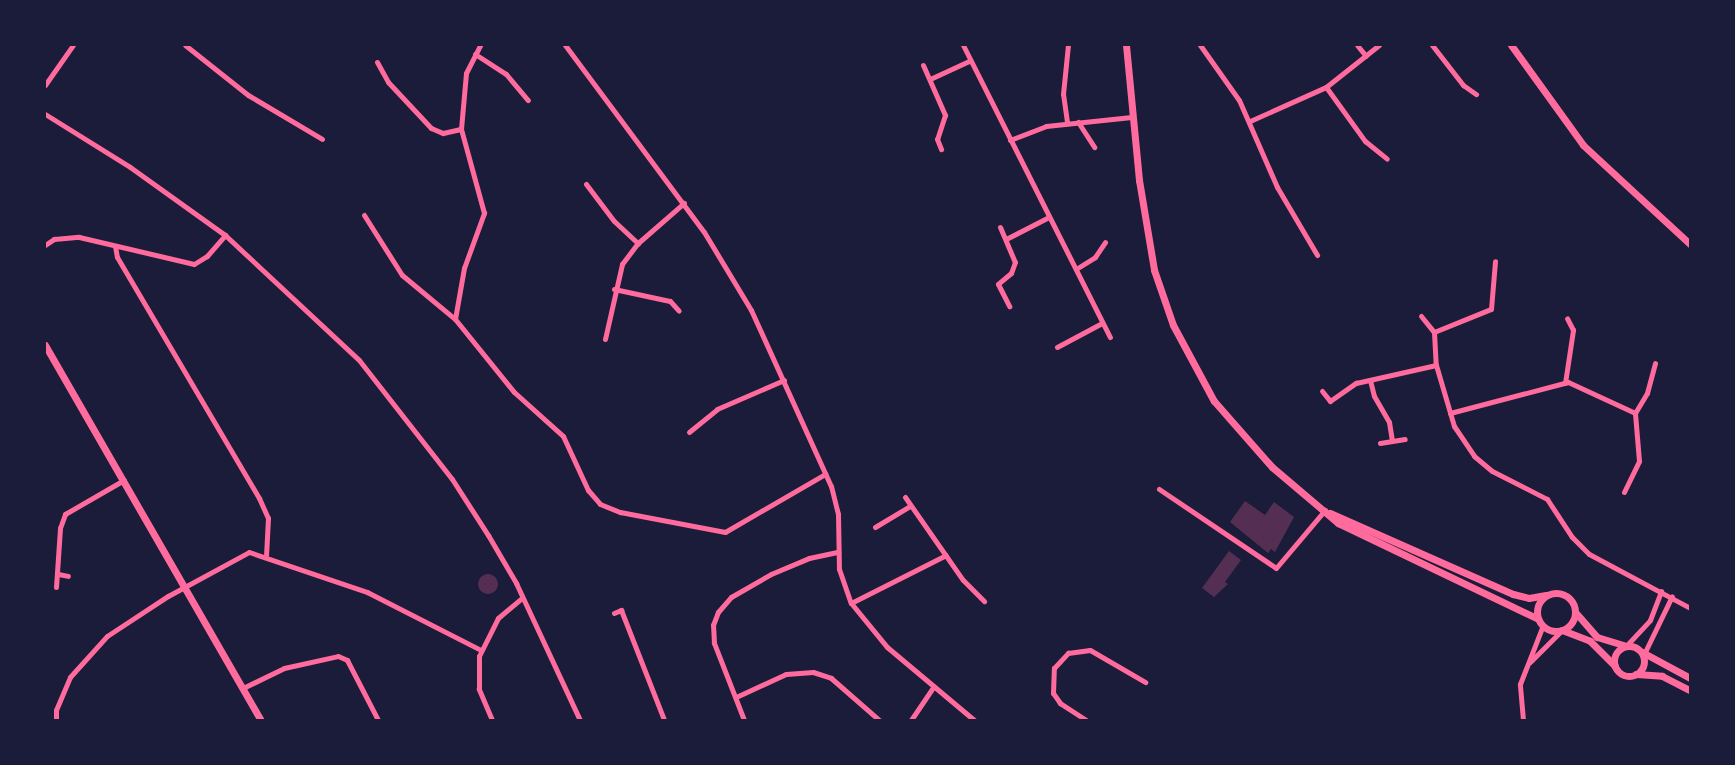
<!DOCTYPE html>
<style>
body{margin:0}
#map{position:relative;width:1735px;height:765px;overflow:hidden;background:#1b1b3a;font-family:Bitter,serif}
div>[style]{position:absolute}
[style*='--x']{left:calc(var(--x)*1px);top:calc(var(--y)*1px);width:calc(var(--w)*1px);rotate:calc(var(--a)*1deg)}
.building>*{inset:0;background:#542f53}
.round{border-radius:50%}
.minor>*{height:5px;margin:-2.5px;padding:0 2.5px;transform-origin:2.5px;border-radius:2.5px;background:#ff6b9d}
.tertiary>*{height:7px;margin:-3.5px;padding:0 3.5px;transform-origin:3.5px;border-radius:3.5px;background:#ff6b9d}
.tertiary>.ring{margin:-3.5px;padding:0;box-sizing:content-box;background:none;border:7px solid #ff6b9d;border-radius:50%}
span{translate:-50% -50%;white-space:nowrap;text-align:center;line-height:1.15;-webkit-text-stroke:6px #1b1b3a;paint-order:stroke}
.frame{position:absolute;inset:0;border:46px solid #1b1b3a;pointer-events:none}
</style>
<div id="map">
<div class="building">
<div style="clip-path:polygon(1245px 501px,1265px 515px,1274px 502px,1294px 517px,1275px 552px,1271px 549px,1268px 553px,1230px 522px)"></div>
<div style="clip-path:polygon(1229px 551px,1241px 560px,1225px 582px,1228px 584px,1214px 597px,1202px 588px)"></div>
<div class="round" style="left:478px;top:574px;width:20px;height:20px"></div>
</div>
<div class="minor">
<div style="--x:185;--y:45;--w:80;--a:38.4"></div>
<div style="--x:248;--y:95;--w:86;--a:30.7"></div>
<div style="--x:565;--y:45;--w:233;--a:53.4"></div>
<div style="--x:704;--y:232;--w:91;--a:58.9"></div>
<div style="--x:751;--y:310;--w:193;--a:65.6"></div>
<div style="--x:831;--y:486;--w:29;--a:76"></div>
<div style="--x:838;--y:514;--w:55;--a:89"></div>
<div style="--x:839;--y:569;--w:36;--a:71"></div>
<div style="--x:851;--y:603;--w:57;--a:50.7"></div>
<div style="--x:887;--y:647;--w:114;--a:40"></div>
<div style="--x:963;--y:45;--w:327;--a:63.3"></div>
<div style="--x:1200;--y:45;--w:67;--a:54.7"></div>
<div style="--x:1239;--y:100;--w:95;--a:66.4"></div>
<div style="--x:1277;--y:187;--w:79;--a:59.5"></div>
<div style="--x:1357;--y:45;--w:14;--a:51"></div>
<div style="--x:1432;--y:45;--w:51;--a:52.2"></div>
<div style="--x:1463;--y:85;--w:16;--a:35"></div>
<div style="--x:475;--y:54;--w:37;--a:33"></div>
<div style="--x:506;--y:74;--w:34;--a:50"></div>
<div style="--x:377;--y:62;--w:23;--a:61"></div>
<div style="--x:388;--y:82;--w:63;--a:46.9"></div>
<div style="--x:431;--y:128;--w:13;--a:23"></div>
<div style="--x:443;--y:133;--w:18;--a:-13"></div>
<div style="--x:923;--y:65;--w:55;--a:66.3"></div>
<div style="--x:945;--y:115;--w:25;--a:108"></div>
<div style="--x:937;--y:139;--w:11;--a:68"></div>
<div style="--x:930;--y:79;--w:43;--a:-24.8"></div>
<div style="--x:45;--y:85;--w:49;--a:-55"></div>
<div style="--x:1326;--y:87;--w:67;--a:54.2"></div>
<div style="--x:1365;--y:141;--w:28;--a:39"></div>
<div style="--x:45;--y:114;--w:100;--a:31.9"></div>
<div style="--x:130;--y:167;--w:117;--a:35.6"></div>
<div style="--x:225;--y:235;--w:183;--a:43"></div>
<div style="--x:359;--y:360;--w:151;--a:52"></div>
<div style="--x:452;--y:479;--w:67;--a:57.3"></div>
<div style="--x:488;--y:535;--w:56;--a:59.7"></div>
<div style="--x:516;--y:583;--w:151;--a:65"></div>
<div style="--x:1250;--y:121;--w:83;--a:-24.1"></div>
<div style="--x:1326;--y:87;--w:68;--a:-38.4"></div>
<div style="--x:1067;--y:122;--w:28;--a:-98"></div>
<div style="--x:1063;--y:94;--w:49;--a:-84.2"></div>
<div style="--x:1078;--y:122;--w:30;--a:57"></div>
<div style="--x:1010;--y:140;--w:39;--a:-21"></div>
<div style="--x:1046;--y:126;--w:86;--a:-6"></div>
<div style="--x:586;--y:184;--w:46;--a:52.9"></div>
<div style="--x:614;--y:221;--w:33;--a:43"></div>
<div style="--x:364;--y:215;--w:71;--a:57.7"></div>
<div style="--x:402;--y:275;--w:69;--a:39.7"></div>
<div style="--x:455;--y:319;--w:94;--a:51.1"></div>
<div style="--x:514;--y:392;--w:66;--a:41.9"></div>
<div style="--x:563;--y:436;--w:60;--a:65.2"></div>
<div style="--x:588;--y:490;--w:18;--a:49"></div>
<div style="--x:600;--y:504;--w:22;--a:22"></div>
<div style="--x:620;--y:512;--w:107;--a:10.8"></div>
<div style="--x:725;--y:532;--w:116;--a:-30.1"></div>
<div style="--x:1000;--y:227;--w:38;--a:67"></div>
<div style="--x:1015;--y:262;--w:12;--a:110"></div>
<div style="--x:1011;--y:273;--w:17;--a:140"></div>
<div style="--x:998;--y:284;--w:25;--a:63"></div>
<div style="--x:1006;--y:239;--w:46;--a:-27.1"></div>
<div style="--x:45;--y:245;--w:11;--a:-34"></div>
<div style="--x:54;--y:239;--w:25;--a:-5"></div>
<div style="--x:79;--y:237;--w:118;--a:13.2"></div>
<div style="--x:194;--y:264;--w:15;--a:-32"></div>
<div style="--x:207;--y:256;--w:28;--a:-49"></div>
<div style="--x:115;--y:246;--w:11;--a:80"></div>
<div style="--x:117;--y:257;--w:280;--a:59.5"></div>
<div style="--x:259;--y:498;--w:22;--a:66"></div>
<div style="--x:268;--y:518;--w:37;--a:93"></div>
<div style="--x:1076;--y:269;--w:22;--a:-32"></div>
<div style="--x:1095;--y:257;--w:18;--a:-56"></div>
<div style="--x:614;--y:289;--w:57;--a:12.1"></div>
<div style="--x:670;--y:301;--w:13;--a:48"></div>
<div style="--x:1421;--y:316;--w:21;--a:51"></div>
<div style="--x:1434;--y:332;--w:33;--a:87"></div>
<div style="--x:1436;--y:365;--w:64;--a:73.6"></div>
<div style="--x:1454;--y:426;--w:36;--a:56"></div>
<div style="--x:1474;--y:456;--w:23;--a:40"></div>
<div style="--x:1492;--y:471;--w:62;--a:27"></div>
<div style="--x:1547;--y:499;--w:45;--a:56.7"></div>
<div style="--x:1572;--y:537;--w:24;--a:45"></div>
<div style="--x:1589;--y:554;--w:115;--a:28.1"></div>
<div style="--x:455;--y:319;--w:52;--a:-80"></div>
<div style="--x:464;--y:268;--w:59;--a:-70"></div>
<div style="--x:484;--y:213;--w:87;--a:-105.3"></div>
<div style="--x:461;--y:129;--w:56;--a:-84.9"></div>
<div style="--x:466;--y:73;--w:31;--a:-63"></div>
<div style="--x:1434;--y:332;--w:61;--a:-22"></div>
<div style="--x:1491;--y:309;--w:48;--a:-85.2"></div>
<div style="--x:605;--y:339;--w:77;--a:-77.2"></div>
<div style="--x:622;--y:264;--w:26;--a:-53"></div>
<div style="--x:638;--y:243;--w:61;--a:-41"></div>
<div style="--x:1057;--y:347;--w:51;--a:-28.1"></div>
<div style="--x:1370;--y:380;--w:16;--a:76"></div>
<div style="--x:1374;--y:396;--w:30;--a:60"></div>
<div style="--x:1389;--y:422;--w:19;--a:81"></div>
<div style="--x:1565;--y:383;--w:54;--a:-81.4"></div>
<div style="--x:1573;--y:330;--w:13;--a:-117"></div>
<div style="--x:1322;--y:391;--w:13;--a:51"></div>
<div style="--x:1330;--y:401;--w:32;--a:-35"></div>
<div style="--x:1356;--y:383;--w:82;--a:-12.7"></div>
<div style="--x:1450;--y:413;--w:122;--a:-14.7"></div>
<div style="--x:1568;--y:382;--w:74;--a:24.8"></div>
<div style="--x:689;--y:432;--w:36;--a:-39"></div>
<div style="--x:717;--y:409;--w:73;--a:-23.4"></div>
<div style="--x:1380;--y:443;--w:25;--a:-9"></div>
<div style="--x:1159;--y:489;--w:141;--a:34"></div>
<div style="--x:1276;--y:568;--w:76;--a:-49.8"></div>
<div style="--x:1624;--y:492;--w:34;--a:-64"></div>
<div style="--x:1639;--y:461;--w:48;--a:-94.8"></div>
<div style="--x:1635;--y:413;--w:23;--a:-59"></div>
<div style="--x:1647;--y:393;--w:31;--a:-75"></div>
<div style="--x:905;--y:497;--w:101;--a:55.1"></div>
<div style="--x:963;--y:580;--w:30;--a:45"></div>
<div style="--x:875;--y:527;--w:41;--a:-31"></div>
<div style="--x:58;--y:574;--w:10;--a:11"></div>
<div style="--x:56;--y:587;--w:59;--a:-86.1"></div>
<div style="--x:60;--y:528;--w:15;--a:-70"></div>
<div style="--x:65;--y:514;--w:68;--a:-30"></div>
<div style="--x:851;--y:603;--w:106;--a:-26.8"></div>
<div style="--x:614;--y:613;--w:8;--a:-23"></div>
<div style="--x:621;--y:610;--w:118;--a:68.6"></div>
<div style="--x:1626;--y:646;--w:35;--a:-47"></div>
<div style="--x:1650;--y:620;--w:31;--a:-69"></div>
<div style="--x:1644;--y:654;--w:64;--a:-64.2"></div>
<div style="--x:1530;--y:662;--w:45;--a:-45"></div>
<div style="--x:245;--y:687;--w:43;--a:-26"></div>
<div style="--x:284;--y:668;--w:55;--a:-12.5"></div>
<div style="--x:338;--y:656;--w:10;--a:24"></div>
<div style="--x:347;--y:660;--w:68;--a:62.7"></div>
<div style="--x:736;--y:697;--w:55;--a:-24.7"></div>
<div style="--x:786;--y:674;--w:27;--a:-4"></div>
<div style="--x:813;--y:672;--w:19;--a:18"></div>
<div style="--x:831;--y:678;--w:64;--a:41.2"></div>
<div style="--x:56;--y:720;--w:10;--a:-90"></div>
<div style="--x:56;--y:710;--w:36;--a:-67"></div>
<div style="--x:70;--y:677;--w:55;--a:-47.9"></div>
<div style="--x:107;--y:636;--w:73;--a:-33.3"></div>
<div style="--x:168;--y:596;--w:92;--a:-28.5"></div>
<div style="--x:249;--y:552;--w:125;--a:18.7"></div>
<div style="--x:367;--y:592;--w:128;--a:27"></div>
<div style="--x:492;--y:720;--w:34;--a:-113"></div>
<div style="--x:479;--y:689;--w:33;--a:-90"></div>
<div style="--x:479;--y:656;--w:42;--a:-63.4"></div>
<div style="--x:498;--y:618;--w:31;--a:-40"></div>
<div style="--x:744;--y:720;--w:83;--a:-111.3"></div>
<div style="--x:714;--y:643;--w:18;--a:-93"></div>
<div style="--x:713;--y:625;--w:14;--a:-69"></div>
<div style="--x:718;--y:612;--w:20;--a:-49"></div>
<div style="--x:731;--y:597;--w:46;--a:-29.9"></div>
<div style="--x:771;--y:574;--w:41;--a:-22.8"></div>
<div style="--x:809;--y:558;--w:30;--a:-12"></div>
<div style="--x:911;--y:720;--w:40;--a:-56"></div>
<div style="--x:1086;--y:720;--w:31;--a:-147"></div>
<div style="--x:1060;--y:703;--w:12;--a:-125"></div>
<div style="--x:1053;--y:693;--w:25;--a:-88"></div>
<div style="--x:1054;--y:668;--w:21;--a:-47"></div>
<div style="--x:1068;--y:653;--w:22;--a:-8"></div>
<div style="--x:1090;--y:650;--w:64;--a:30.2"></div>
<div style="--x:1523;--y:720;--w:36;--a:-95"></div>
<div style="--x:1520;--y:684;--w:63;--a:-68.7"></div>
</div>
<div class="tertiary">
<div style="--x:1126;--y:45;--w:136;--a:84.5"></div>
<div style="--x:1139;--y:180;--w:91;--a:80.5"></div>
<div style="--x:1154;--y:270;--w:58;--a:70.9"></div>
<div style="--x:1173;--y:325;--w:86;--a:61.7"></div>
<div style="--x:1214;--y:401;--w:88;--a:48.7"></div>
<div style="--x:1272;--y:467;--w:87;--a:40.3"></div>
<div style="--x:1338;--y:523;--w:222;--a:25.6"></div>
<div style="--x:1511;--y:45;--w:123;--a:54.2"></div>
<div style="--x:1583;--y:145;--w:146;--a:42.8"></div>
<div style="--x:45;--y:345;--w:433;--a:60.1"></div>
<div style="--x:1330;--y:513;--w:200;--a:23.9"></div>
<div style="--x:1513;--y:594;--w:16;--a:14"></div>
<div style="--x:1529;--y:598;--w:17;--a:-10"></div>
<div class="ring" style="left:1537px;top:593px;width:31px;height:31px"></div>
<div style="--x:1576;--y:613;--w:32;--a:49"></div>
<div style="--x:1597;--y:637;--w:30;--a:17"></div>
<div style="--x:1562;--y:630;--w:30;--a:21"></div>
<div style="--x:1590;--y:641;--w:35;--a:45"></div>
<div class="ring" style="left:1614px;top:646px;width:23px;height:23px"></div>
<div style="--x:1642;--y:652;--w:55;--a:28.4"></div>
<div style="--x:1636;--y:674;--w:26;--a:4"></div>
<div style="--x:1662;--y:676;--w:31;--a:27"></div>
</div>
<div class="frame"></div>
</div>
